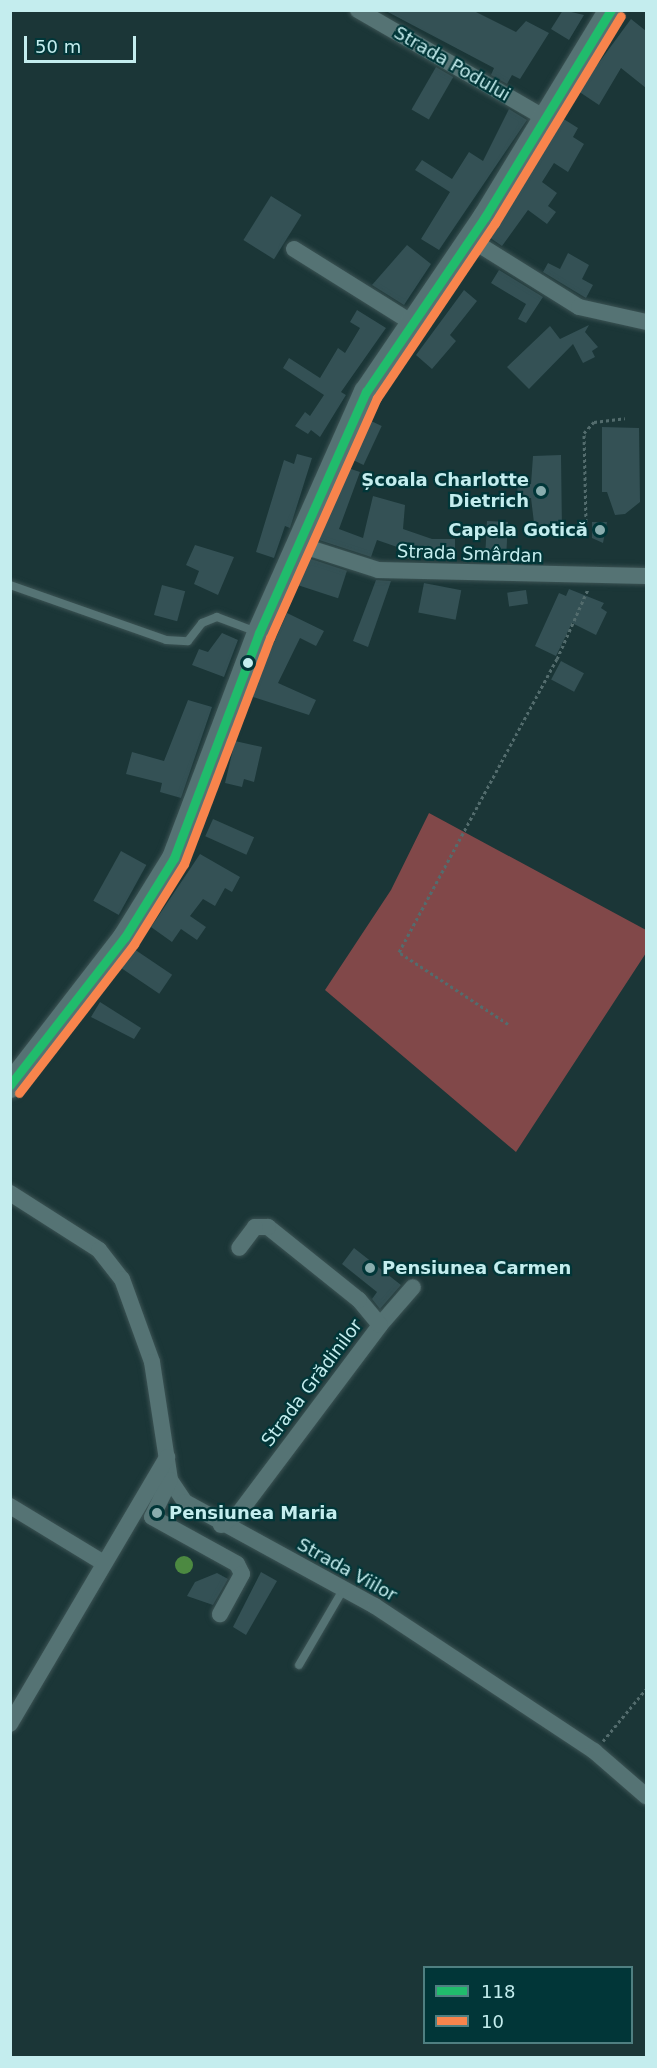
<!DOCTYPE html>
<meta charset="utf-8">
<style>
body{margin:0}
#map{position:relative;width:657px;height:2068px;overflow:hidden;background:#1b3637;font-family:"DejaVu Sans",sans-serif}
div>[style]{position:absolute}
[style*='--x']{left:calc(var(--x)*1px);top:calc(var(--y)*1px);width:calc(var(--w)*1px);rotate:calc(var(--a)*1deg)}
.green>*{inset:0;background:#814849}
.water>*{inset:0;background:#4c8941}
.round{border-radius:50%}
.building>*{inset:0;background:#345155;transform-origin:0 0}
.path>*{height:3px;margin-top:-1.5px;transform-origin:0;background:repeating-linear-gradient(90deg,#536c6d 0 3px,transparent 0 6px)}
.roads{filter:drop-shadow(0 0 2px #3c5354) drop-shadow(0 0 2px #3c5354)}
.lane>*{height:8px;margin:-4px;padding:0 4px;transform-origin:4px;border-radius:4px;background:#557374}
.street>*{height:16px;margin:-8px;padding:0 8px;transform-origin:8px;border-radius:8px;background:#557374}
.secondary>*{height:24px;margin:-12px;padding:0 12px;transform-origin:12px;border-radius:12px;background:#557374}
.bus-1>*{height:9px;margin:-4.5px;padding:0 4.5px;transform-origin:4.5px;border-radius:4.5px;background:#20bc6c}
.bus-2>*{height:9px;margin:-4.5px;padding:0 4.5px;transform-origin:4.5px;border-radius:4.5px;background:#f8844c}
.dots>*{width:16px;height:16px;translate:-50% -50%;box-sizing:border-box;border:3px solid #013638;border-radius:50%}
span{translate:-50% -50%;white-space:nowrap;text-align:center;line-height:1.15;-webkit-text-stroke:4.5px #013638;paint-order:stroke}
.street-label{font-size:18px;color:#c4edee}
.poi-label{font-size:18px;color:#c4edee;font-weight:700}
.right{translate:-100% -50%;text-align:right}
.left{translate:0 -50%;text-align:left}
.frame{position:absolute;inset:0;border:12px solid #c4edee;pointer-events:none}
.legend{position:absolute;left:423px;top:1966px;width:210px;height:78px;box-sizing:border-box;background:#013638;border:2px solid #4f7f81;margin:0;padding:8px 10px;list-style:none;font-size:18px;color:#c4edee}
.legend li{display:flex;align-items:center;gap:12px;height:30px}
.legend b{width:30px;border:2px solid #4f7f81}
.scale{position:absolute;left:24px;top:36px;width:112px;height:27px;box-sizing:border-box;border:3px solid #c4edee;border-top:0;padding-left:8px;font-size:18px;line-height:21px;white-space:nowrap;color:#c4edee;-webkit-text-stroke:4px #013638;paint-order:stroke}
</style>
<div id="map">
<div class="green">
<div style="clip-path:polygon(429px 813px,646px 930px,646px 953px,516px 1152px,325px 990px,391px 890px)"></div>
</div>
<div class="water">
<div class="round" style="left:175px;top:1556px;width:18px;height:18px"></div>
</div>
<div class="building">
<div style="clip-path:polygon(384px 10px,472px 10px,516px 32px,526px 21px,549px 33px,520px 79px,512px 75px,507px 84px,491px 75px,494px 68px)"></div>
<div style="clip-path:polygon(563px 10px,584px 15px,569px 40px,551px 29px)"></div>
<div style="clip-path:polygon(631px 19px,646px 31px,646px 88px,621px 68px,599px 105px,578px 91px)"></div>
<div style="left:436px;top:67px;width:20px;height:49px;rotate:30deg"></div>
<div style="clip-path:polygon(509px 109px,527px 120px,439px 250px,421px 239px,450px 192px,415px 170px,422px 160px,452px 179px,469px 152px,483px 161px)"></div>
<div style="clip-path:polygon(562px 118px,578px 128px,573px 137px,584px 144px,568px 172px,554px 163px,542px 182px,557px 193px,548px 206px,556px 212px,547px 224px,528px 210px,502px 246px,489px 237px)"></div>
<div style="left:271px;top:196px;width:36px;height:52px;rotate:32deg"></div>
<div style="clip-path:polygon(407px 245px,431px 264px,404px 305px,372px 285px)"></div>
<div style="clip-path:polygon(568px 253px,589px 265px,582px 279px,593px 285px,586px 298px,543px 272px,548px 263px,560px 269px)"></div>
<div style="clip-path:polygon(499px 270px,543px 297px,526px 323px,518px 319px,526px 304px,491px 283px)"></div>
<div style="clip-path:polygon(464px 290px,477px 301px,450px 335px,456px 341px,432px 369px,416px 355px)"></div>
<div style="clip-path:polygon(357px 310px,386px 328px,341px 392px,346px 395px,320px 437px,311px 430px,308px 434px,295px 426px,305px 412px,310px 416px,324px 395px,283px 368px,289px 358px,320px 378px,338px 348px,345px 353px,360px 328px,350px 322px)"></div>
<div style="clip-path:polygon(589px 325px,585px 332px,598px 347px,592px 351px,595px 357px,583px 363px,573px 344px,529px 389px,507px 367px,550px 326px,560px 339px)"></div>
<div style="left:369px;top:420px;width:14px;height:43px;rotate:25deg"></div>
<div style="clip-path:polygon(602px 427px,639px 428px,640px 502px,625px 514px,615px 515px,607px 492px,602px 492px)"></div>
<div style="clip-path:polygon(297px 454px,312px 458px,290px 528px,285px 526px,274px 558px,256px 552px,284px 460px,294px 464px)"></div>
<div style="clip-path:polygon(561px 455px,562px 530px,535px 531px,531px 498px,518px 499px,517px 485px,531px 484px,533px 456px)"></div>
<div style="clip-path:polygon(348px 468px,360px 472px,339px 529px,363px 538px,373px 496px,405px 505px,403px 529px,432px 539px,455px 539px,455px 552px,416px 552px,412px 560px,397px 555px,400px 548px,377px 540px,371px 557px,319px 540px)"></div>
<div style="left:487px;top:521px;width:21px;height:35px;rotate:3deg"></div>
<div style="clip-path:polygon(592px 522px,607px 522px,603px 543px,592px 538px)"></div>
<div style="clip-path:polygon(195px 545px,234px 557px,218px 595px,194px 584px,199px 571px,186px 565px)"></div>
<div style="left:308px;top:558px;width:41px;height:29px;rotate:18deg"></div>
<div style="clip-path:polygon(376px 580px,391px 581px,368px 647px,353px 641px)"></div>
<div style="left:424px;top:583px;width:38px;height:30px;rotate:11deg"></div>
<div style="left:162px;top:585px;width:24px;height:31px;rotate:15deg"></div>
<div style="clip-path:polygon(569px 589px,604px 603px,601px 608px,607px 612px,596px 635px,572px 623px,556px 656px,535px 646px,559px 593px,566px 596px)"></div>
<div style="left:526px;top:590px;width:14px;height:19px;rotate:82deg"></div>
<div style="clip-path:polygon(287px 613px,324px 631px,316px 646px,300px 638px,278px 683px,316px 700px,309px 715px,250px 696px)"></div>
<div style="clip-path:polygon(222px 633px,238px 640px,224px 677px,192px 665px,199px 649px,208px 652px)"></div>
<div style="left:561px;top:661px;width:26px;height:21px;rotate:28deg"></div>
<div style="clip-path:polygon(188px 700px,212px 707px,181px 798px,160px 792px,162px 783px,126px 774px,132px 752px,164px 761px)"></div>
<div style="clip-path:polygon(235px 741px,262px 747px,254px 782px,244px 779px,242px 787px,225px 783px)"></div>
<div style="left:213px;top:819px;width:45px;height:19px;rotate:24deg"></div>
<div style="left:121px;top:851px;width:29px;height:57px;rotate:29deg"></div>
<div style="clip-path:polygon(200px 854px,240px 877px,232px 892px,225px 888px,215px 906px,203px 899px,190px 916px,206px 927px,197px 940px,181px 929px,172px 942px,151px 927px)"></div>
<div style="left:134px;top:949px;width:46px;height:23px;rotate:34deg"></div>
<div style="clip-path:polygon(100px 1002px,141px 1028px,134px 1039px,91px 1017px)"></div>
<div style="clip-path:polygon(354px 1248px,401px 1285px,380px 1309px,372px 1299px,377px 1292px,342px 1264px)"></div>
<div style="clip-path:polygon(261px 1572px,277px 1581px,246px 1635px,233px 1627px)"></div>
<div style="clip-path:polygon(217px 1573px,228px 1579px,213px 1605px,187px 1596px,195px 1582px)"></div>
</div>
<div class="path">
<div style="--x:586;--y:522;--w:89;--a:-91.3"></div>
<div style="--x:584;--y:433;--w:15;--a:-48"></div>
<div style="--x:594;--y:422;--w:31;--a:-7"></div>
<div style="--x:508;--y:1024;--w:131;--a:-146.6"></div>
<div style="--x:399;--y:952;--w:333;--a:-61.7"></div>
<div style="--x:557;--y:659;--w:77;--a:-66.1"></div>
<div style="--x:603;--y:1741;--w:67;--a:-50.4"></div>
</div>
<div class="roads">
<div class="lane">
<div style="--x:10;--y:585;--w:165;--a:19.4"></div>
<div style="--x:166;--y:640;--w:22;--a:3"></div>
<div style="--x:188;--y:641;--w:23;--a:-52"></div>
<div style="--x:202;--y:623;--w:16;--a:-22"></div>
<div style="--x:217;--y:617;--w:43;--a:20.6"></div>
<div style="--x:299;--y:1665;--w:89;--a:-59.7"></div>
</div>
<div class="street">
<div style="--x:358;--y:10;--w:218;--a:30"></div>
<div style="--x:470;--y:239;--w:128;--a:32"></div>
<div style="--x:579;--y:307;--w:69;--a:12.6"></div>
<div style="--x:294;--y:249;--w:138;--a:32"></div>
<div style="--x:297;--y:544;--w:85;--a:17.8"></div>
<div style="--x:378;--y:570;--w:268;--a:1.3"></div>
<div style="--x:10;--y:1193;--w:106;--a:32.6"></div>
<div style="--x:99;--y:1250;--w:37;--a:52"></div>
<div style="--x:122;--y:1279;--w:88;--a:70.1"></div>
<div style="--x:152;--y:1362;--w:119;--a:81.3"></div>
<div style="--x:170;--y:1480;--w:27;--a:56"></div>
<div style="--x:185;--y:1502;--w:217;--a:28.7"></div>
<div style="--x:375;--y:1606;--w:263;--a:33.5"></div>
<div style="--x:594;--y:1751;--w:69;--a:40.9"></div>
<div style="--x:380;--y:1325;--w:50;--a:-49"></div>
<div style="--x:170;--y:1480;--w:41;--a:115.9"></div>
<div style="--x:152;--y:1517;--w:97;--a:28.9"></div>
<div style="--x:237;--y:1564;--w:11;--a:63"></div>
<div style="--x:242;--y:1574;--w:46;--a:118.8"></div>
<div style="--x:10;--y:1506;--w:108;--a:31.3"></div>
<div style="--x:221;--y:1525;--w:22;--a:-34"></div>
<div style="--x:239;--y:1513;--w:235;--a:-53.1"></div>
<div style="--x:380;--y:1325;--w:33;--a:-130"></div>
<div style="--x:359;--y:1300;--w:117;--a:-141.3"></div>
<div style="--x:268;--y:1227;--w:13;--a:180"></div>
<div style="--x:255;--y:1227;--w:26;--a:127"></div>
<div style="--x:10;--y:1724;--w:310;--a:-59.5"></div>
</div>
<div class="secondary">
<div style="--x:10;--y:1086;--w:188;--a:-52.3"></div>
<div style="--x:125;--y:937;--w:93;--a:-58.2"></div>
<div style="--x:174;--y:858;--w:241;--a:-69.3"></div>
<div style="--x:259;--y:633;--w:264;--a:-66.1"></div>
<div style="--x:366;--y:392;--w:212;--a:-55.8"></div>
<div style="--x:485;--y:217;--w:242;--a:-58.7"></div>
</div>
</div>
<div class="bus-1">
<div style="--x:10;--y:1085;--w:187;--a:-52.2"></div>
<div style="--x:125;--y:937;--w:93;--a:-58.2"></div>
<div style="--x:174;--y:858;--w:241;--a:-69.3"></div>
<div style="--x:259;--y:633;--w:264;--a:-66.1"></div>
<div style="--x:366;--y:392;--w:212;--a:-55.8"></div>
<div style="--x:485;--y:217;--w:242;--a:-58.7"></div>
</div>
<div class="bus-2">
<div style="--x:19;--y:1093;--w:188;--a:-52.3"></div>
<div style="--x:134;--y:944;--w:94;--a:-58"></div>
<div style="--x:184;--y:864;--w:242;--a:-69.2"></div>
<div style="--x:270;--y:638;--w:263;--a:-66"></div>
<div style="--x:377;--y:398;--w:211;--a:-56"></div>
<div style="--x:495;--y:223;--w:242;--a:-58.7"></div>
</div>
<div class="dots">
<div style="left:541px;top:491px;background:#89adae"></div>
<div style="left:600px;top:530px;background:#89adae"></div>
<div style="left:248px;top:663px;background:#c4edee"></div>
<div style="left:370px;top:1268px;background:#89adae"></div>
<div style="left:157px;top:1513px;background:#89adae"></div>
</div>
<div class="street-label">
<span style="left:452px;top:64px;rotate:30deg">Strada Podului</span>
<span style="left:470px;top:554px;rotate:2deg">Strada Smârdan</span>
<span style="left:312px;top:1383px;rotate:-53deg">Strada Grădinilor</span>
<span style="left:347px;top:1570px;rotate:29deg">Strada Viilor</span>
</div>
<div class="poi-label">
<span class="right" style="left:529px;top:491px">Școala Charlotte<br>Dietrich</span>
<span class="right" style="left:588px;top:530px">Capela Gotică</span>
<span class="left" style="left:382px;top:1268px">Pensiunea Carmen</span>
<span class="left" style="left:169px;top:1513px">Pensiunea Maria</span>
</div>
<div class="frame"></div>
<ul class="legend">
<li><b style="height:8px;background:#20bc6c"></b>118</li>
<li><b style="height:8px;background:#f8844c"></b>10</li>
</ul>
<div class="scale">50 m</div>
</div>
